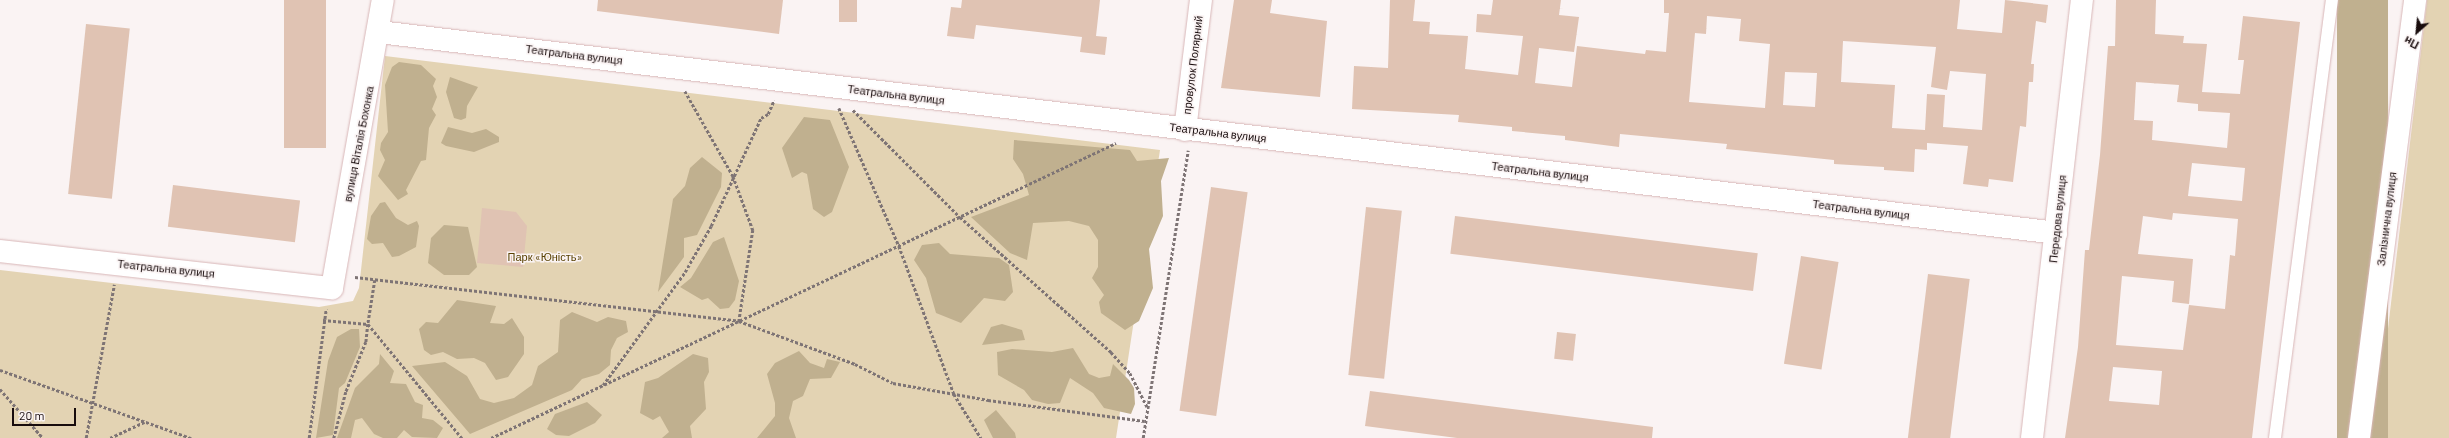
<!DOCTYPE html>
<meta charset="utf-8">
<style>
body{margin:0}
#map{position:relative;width:2449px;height:438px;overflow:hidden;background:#faf3f3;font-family:Barlow,sans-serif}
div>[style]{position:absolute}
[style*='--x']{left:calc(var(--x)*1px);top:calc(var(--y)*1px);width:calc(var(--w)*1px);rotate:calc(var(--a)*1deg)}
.green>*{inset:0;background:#e3d3b3}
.forest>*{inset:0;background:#c0b08f;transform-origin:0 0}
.building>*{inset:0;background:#e0c3b3;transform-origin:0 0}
.path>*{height:2.5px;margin-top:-1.25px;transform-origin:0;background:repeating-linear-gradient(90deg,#7e7475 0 3px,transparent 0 5px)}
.roads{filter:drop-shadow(0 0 1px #d8b6b7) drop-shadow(0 0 1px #d8b6b7)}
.service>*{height:12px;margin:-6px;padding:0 6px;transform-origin:6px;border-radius:6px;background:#fff}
.minor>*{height:22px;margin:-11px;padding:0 11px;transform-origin:11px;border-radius:11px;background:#fff}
.tertiary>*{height:22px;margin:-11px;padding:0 11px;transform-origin:11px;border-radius:11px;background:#fff}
span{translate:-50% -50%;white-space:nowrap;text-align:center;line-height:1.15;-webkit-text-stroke:3px #faf3f3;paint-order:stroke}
.street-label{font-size:11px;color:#180c0d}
.park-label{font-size:11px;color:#594203}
.north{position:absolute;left:2397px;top:12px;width:40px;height:40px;-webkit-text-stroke:3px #faf3f3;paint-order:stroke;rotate:207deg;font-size:11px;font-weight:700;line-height:16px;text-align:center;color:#180c0d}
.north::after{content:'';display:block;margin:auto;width:14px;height:18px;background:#180c0d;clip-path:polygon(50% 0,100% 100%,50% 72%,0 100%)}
.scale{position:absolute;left:12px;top:408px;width:64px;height:18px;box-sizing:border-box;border:2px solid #180c0d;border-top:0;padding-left:5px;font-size:12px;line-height:14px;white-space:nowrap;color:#180c0d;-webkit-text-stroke:3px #faf3f3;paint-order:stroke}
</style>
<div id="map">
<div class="green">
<div style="clip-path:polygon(2427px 0,2449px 0,2449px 438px,2375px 438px)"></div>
<div style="clip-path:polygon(385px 56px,1160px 150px,1116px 438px,0 438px,0 270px,319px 307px,353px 301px,359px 288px)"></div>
</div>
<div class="forest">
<div style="left:2337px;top:0;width:51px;height:442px"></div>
<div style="clip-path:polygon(399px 62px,421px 65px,436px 79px,433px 86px,437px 97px,432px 109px,436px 115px,429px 128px,426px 160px,421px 161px,406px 190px,408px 194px,398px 200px,378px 176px,385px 160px,380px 150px,381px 143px,388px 132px,385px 85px,392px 67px)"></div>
<div style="clip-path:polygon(450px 77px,478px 87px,467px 106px,466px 118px,461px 120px,454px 118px,446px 92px)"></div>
<div style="clip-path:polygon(804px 117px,830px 120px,849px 167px,832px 212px,824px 217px,813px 209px,807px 174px,802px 172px,792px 178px,782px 148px)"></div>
<div style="clip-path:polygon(448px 127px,472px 133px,486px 129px,499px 137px,499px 142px,474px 152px,446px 146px,441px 143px)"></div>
<div style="clip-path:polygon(1014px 140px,1130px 150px,1137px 161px,1169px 158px,1161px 181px,1163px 216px,1149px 249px,1153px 288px,1139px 321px,1125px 330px,1101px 313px,1099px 302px,1104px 295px,1092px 278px,1098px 267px,1098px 240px,1089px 226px,1069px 221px,1033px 223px,1027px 260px,1010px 253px,971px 217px,1029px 195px,1023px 174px,1013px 159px)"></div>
<div style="clip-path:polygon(702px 157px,722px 173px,721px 187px,697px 235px,684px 238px,684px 257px,658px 292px,673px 199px,685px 186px,690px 168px)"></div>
<div style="clip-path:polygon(385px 202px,396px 218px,408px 225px,417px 221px,419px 226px,416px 247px,399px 256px,392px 257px,383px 243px,372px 244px,367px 239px,371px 216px,380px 203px)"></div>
<div style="clip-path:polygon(444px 225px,468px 227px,477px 267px,469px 275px,444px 275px,428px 263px,431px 238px)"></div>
<div style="clip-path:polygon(724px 237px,739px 281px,735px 300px,729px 308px,720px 309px,708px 298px,702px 300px,680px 287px,691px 278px,713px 242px)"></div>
<div style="clip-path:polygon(939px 243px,950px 254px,999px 258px,1009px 265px,1013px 292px,1005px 301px,984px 298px,961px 323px,936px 313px,926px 278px,914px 260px,922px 245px)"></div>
<div style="clip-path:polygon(457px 300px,496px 306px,490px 323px,504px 324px,512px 318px,524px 337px,524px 354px,508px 377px,496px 380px,485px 363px,474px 358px,457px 359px,443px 352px,431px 355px,424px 350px,419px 329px,426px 322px,438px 323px)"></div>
<div style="clip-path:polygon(572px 312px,597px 322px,608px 317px,626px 321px,628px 332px,617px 338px,611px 350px,610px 365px,599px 374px,582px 379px,572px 390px,470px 434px,412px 366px,445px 362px,467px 376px,480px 399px,494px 403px,514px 398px,532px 385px,538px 366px,558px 352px,560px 320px)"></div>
<div style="clip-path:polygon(1002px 324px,1022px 330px,1025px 340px,982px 345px,991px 327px)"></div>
<div style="clip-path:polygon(351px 329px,359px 329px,360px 347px,345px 383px,339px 388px,333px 435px,316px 438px,328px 361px,337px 337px)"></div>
<div style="clip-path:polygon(1073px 348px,1089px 374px,1099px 378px,1110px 376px,1113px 364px,1129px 380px,1134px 388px,1135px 404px,1131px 414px,1104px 408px,1093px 393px,1070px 378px,1060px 403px,1048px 404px,1032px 400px,1024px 390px,998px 375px,997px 352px,1012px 349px,1052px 352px)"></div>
<div style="clip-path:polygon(799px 351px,810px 363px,824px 368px,827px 359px,840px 362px,831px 378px,810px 379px,803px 396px,793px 401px,789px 418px,796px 438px,757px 438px,775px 416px,775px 403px,767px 374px,775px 363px)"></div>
<div style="clip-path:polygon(380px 354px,394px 371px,390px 383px,406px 384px,415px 402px,423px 405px,422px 418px,433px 420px,443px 428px,437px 438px,412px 437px,404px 430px,397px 438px,383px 438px,374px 434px,362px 418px,355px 420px,351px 438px,337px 438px,355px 388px,379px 364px)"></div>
<div style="clip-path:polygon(693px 354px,708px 358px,709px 372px,704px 382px,706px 409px,690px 426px,692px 438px,662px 438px,669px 432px,660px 416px,653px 420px,640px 413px,645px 382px,658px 378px)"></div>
<div style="clip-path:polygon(587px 402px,602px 415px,595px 423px,569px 436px,556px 435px,547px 429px,555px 414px)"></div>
<div style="clip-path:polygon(996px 410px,1015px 433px,1016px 438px,993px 438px,984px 420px)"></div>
</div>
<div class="building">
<div style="left:284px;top:0;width:42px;height:148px"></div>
<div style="clip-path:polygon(598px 0,783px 0,779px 34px,597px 11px)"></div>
<div style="left:839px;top:0;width:18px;height:22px"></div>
<div style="clip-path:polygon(962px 0,1100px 0,1096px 36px,1107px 37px,1105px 55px,1080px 52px,1082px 37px,976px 25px,974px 39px,947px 36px,951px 7px,961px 8px)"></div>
<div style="clip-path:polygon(1234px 0,1272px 0,1270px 13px,1327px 21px,1320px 97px,1221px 88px)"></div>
<div style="clip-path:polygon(evenodd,1390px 0,1415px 0,1413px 21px,1430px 22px,1429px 34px,1468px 36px,1465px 69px,1518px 75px,1523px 36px,1476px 32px,1477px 14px,1491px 15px,1493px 0,1561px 0,1559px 15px,1579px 17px,1574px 52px,1539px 48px,1535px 83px,1572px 87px,1577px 46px,1645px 54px,1646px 50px,1666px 52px,1669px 13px,1664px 13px,1664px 0,1960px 0,1957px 29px,2002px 33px,2005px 0,2048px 5px,2046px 23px,2036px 21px,2031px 64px,2034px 64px,2033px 82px,2029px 82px,2026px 127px,2020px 126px,2013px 182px,1989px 179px,1988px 187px,1963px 184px,1968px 146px,1927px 143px,1927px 150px,1915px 149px,1914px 172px,1884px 170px,1884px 167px,1834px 164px,1834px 160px,1726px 149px,1727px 144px,1620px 134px,1619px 147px,1565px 140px,1565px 136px,1512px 131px,1512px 127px,1458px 122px,1459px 115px,1352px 109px,1354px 66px,1388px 68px,1390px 0,1707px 16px,1741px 19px,1739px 41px,1770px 44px,1765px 108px,1689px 102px,1695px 33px,1706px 34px,1707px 16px,1390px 0,1843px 41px,1936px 47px,1931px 87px,1947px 90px,1950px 71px,1986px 74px,1982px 130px,1943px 127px,1945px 95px,1927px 94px,1925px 130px,1892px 128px,1895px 85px,1841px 82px,1843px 41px,1390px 0,1785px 72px,1817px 73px,1815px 107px,1783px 105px,1785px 72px)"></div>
<div style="clip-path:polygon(evenodd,2116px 0,2156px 0,2155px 34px,2184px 36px,2183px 43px,2207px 44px,2202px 92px,2240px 94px,2244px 60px,2238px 60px,2243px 16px,2300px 22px,2252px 438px,2065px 438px,2078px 347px,2085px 250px,2089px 250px,2100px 155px,2108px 46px,2115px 46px,2116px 0,2136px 82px,2179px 85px,2177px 102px,2198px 104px,2198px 111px,2230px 113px,2227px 148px,2152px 140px,2153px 121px,2134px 120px,2136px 82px,2116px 0,2192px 163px,2245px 168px,2242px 201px,2188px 196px,2192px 163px,2116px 0,2173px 213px,2238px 219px,2235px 256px,2230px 255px,2225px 309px,2189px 305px,2183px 350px,2116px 345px,2122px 276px,2174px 281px,2172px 302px,2189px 304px,2193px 259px,2138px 254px,2143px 216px,2172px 220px,2173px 213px,2116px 0,2113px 367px,2162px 371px,2159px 405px,2109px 401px,2113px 367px)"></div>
<div style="left:86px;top:24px;width:44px;height:171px;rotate:6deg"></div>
<div style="left:173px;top:185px;width:128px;height:42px;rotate:7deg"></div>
<div style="left:1211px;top:187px;width:37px;height:226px;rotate:8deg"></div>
<div style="left:1366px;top:207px;width:36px;height:169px;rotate:6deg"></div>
<div style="clip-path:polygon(482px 208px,516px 212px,527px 226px,523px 267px,477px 263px)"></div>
<div style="left:1455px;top:216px;width:305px;height:38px;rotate:7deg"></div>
<div style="left:1801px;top:256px;width:38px;height:109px;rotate:9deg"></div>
<div style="left:1928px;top:274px;width:42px;height:166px;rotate:7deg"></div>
<div style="left:1557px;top:332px;width:19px;height:27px;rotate:6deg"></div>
<div style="clip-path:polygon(1370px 391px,1653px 427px,1652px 438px,1457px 438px,1365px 426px)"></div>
</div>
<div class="path">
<div style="--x:685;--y:91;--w:98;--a:60.5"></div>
<div style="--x:733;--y:176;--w:58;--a:69.7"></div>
<div style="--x:753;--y:230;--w:92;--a:98.7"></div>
<div style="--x:839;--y:108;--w:150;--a:66.5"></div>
<div style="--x:899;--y:246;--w:158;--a:69.6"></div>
<div style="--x:954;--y:394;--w:52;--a:58.5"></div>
<div style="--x:853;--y:110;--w:151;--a:45"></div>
<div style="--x:960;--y:217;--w:203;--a:41.8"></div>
<div style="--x:1111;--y:352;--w:28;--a:48"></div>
<div style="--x:1130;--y:373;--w:38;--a:63"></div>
<div style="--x:355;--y:277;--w:387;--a:6.5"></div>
<div style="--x:739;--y:321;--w:124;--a:20.3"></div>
<div style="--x:855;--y:364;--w:42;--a:26.6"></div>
<div style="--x:893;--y:383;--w:97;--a:10.1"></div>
<div style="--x:988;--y:400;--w:158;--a:7.6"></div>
<div style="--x:375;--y:280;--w:45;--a:99"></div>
<div style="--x:368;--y:324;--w:148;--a:50.5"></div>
<div style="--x:323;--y:320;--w:45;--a:5.1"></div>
<div style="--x:368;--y:324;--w:18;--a:96"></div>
<div style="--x:366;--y:342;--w:54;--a:111.8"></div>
<div style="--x:346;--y:392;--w:48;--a:104.6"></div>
<div style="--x:0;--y:370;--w:203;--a:19.6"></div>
<div style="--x:603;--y:385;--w:140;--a:-54"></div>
<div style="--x:685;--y:272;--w:53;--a:-60.5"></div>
<div style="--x:711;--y:226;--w:119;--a:-65.2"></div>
<div style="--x:761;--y:118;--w:8;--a:-30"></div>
<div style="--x:768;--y:114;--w:15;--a:-67"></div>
<div style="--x:0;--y:389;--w:65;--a:48.7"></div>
<div style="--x:86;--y:438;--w:156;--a:-79.6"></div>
<div style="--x:110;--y:438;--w:38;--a:-25"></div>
<div style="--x:309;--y:438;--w:130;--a:-82.5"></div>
<div style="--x:491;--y:438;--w:691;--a:-25.27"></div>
<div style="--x:1143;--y:438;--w:291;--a:-81.1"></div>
</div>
<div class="roads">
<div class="service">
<div style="--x:2275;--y:438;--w:442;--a:-82.6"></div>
</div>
<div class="minor">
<div style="--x:379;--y:32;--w:1689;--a:6.83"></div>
<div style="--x:1185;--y:130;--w:131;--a:-83"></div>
<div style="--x:0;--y:251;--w:334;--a:6.4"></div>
<div style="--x:332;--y:288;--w:292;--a:-80"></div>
<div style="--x:2032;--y:438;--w:441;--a:-83.5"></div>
</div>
<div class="tertiary">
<div style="--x:2359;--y:438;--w:442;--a:-82.7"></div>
</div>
</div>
<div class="street-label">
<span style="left:574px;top:55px;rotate:7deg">Театральна вулиця</span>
<span style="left:1193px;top:65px;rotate:-83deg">провулок Полярний</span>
<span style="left:896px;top:95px;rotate:7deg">Театральна вулиця</span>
<span style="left:1218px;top:133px;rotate:7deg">Театральна вулиця</span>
<span style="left:359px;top:144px;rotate:-79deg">вулиця Віталія Бохонка</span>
<span style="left:1540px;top:172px;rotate:7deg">Театральна вулиця</span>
<span style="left:1861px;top:210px;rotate:7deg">Театральна вулиця</span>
<span style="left:2058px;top:219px;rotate:-84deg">Передова вулиця</span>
<span style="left:2387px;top:219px;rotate:-83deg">Залізнична вулиця</span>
<span style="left:166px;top:269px;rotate:6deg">Театральна вулиця</span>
</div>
<div class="park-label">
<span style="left:545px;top:257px">Парк «Юність»</span>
</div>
<div class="north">Пн</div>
<div class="scale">20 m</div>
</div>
